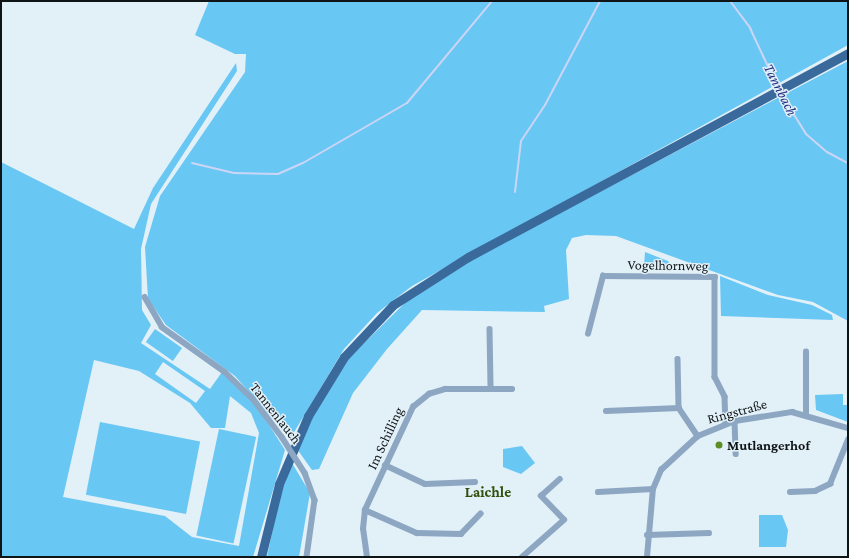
<!DOCTYPE html>
<meta charset="utf-8">
<style>
body{margin:0}
#map{position:relative;width:849px;height:558px;overflow:hidden;background:#e2f0f8;font-family:"Crimson Pro",serif}
div>[style]{position:absolute}
[style*='--x']{left:calc(var(--x)*1px);top:calc(var(--y)*1px);width:calc(var(--w)*1px);rotate:calc(var(--a)*1deg)}
.green>*{inset:0;background:#69c7f4;transform-origin:0 0}
.stream>*{height:2px;margin:-1px;padding:0 1px;transform-origin:1px;border-radius:1px;background:#cbd5f5}
.street>*{height:5.5px;margin:-2.75px;padding:0 2.75px;transform-origin:2.75px;border-radius:2.75px;background:#8da7c3}
.primary>*{height:9px;margin:-4.5px;padding:0 4.5px;transform-origin:4.5px;border-radius:4.5px;background:#3a6a9b}
.street-bridge>*{height:5.5px;margin:-2.75px;padding:0 2.75px;transform-origin:2.75px;border-radius:2.75px;background:#8da7c3}
.dots>*{width:11px;height:11px;translate:-50% -50%;box-sizing:border-box;border:2px solid #e2f0f8;border-radius:50%}
span{translate:-50% -50%;white-space:nowrap;text-align:center;line-height:1.15;-webkit-text-stroke:3px #e2f0f8;paint-order:stroke}
.street-label{font-size:14px;color:#0f1417}
.poi-label{font-size:14px;color:#0f1417;font-weight:700}
.left{translate:0 -50%;text-align:left}
.water-label{font-size:15px;color:#243085;font-style:italic}
.neighbourhood-label{font-size:15px;color:#32510d;font-weight:700}
.frame{position:absolute;inset:0;border:2px solid #0f1417;pointer-events:none}
</style>
<div id="map">
<div class="green">
<div style="clip-path:polygon(209px 1px,848px 1px,848px 45px,412px 286px,377px 313px,344px 349px,290px 439px,235px 376px,166px 325px,148px 299px,145px 247px,160px 196px,245px 72px,246px 54px,235px 54px,195px 35px)"></div>
<div style="clip-path:polygon(848px 61px,848px 321px,813px 302px,778px 295px,616px 236px,586px 235px,572px 238px,566px 250px,569px 299px,544px 306px,545px 312px,422px 310px,387px 349px,353px 393px,319px 469px,312px 470px,297px 449px,316px 411px,350px 357px,408px 300px,463px 264px)"></div>
<div style="clip-path:polygon(evenodd,236px 63px,237px 71px,151px 204px,141px 249px,142px 310px,151px 325px,141px 343px,210px 389px,222px 372px,255px 403px,285px 450px,253px 557px,1px 557px,1px 162px,134px 229px,153px 188px,236px 63px,94px 360px,139px 371px,190px 403px,211px 428px,225px 428px,230px 396px,251px 413px,259px 433px,239px 546px,192px 537px,165px 516px,63px 497px,94px 360px,236px 63px,163px 362px,205px 391px,196px 403px,155px 374px,163px 362px)"></div>
<div style="clip-path:polygon(645px 252px,668px 261px,673px 268px,644px 266px)"></div>
<div style="clip-path:polygon(720px 276px,768px 295px,812px 305px,832px 315px,833px 320px,721px 316px)"></div>
<div style="left:155px;top:329px;width:33px;height:16px;rotate:35deg"></div>
<div style="clip-path:polygon(843px 394px,843px 405px,848px 405px,848px 422px,816px 410px,815px 395px)"></div>
<div style="left:100px;top:422px;width:102px;height:74px;rotate:11deg"></div>
<div style="left:219px;top:429px;width:38px;height:109px;rotate:12deg"></div>
<div style="clip-path:polygon(522px 446px,535px 463px,521px 474px,503px 467px,503px 449px)"></div>
<div style="clip-path:polygon(292px 463px,310px 493px,299px 557px,267px 557px,279px 499px)"></div>
<div style="clip-path:polygon(759px 515px,782px 515px,788px 530px,786px 547px,759px 547px)"></div>
</div>
<div class="stream">
<div style="--x:730;--y:1;--w:34;--a:53"></div>
<div style="--x:750;--y:28;--w:66;--a:65"></div>
<div style="--x:780;--y:92;--w:49;--a:58.2"></div>
<div style="--x:806;--y:134;--w:28;--a:41"></div>
<div style="--x:827;--y:152;--w:24;--a:28"></div>
<div style="--x:192;--y:163;--w:43;--a:13.4"></div>
<div style="--x:234;--y:173;--w:44;--a:1.3"></div>
<div style="--x:278;--y:174;--w:27;--a:-24"></div>
<div style="--x:303;--y:163;--w:120;--a:-30"></div>
<div style="--x:407;--y:103;--w:133;--a:-50.2"></div>
<div style="--x:515;--y:192;--w:51;--a:-83.3"></div>
<div style="--x:521;--y:141;--w:43;--a:-56.3"></div>
<div style="--x:545;--y:105;--w:118;--a:-62.1"></div>
</div>
<div class="street">
<div style="--x:145;--y:297;--w:34;--a:60"></div>
<div style="--x:162;--y:327;--w:77;--a:35.5"></div>
<div style="--x:225;--y:372;--w:40;--a:44"></div>
<div style="--x:254;--y:400;--w:46;--a:52.9"></div>
<div style="--x:490;--y:329;--w:60;--a:89"></div>
<div style="--x:588;--y:334;--w:60;--a:-75.5"></div>
<div style="--x:603;--y:276;--w:112;--a:0.5"></div>
<div style="--x:715;--y:277;--w:100;--a:90"></div>
<div style="--x:715;--y:377;--w:22;--a:63"></div>
<div style="--x:725;--y:397;--w:27;--a:88"></div>
<div style="--x:678;--y:359;--w:49;--a:88.8"></div>
<div style="--x:679;--y:408;--w:34;--a:56"></div>
<div style="--x:606;--y:411;--w:73;--a:-2.4"></div>
<div style="--x:806;--y:413;--w:61;--a:-90"></div>
<div style="--x:735;--y:421;--w:33;--a:88"></div>
<div style="--x:385;--y:465;--w:44;--a:25.4"></div>
<div style="--x:425;--y:484;--w:50;--a:-2.3"></div>
<div style="--x:305;--y:473;--w:29;--a:70"></div>
<div style="--x:315;--y:500;--w:58;--a:98"></div>
<div style="--x:598;--y:492;--w:55;--a:-3.1"></div>
<div style="--x:790;--y:492;--w:25;--a:-2"></div>
<div style="--x:815;--y:491;--w:17;--a:-25"></div>
<div style="--x:830;--y:484;--w:48;--a:-67.8"></div>
<div style="--x:365;--y:510;--w:57;--a:23.9"></div>
<div style="--x:417;--y:533;--w:44;--a:1.3"></div>
<div style="--x:461;--y:534;--w:28;--a:-46"></div>
<div style="--x:647;--y:535;--w:62;--a:-1.8"></div>
<div style="--x:367;--y:557;--w:28;--a:-98"></div>
<div style="--x:363;--y:529;--w:19;--a:-84"></div>
<div style="--x:365;--y:510;--w:114;--a:-65"></div>
<div style="--x:413;--y:407;--w:21;--a:-39"></div>
<div style="--x:429;--y:394;--w:17;--a:-17"></div>
<div style="--x:445;--y:389;--w:67;--a:0"></div>
<div style="--x:522;--y:557;--w:56;--a:-41.4"></div>
<div style="--x:564;--y:520;--w:33;--a:-134"></div>
<div style="--x:541;--y:496;--w:25;--a:-42"></div>
<div style="--x:647;--y:557;--w:68;--a:-85"></div>
<div style="--x:653;--y:489;--w:21;--a:-67"></div>
<div style="--x:661;--y:470;--w:50;--a:-42.6"></div>
<div style="--x:698;--y:436;--w:40;--a:-22"></div>
<div style="--x:735;--y:421;--w:58;--a:-9"></div>
<div style="--x:792;--y:412;--w:58;--a:15.9"></div>
</div>
<div class="primary">
<div style="--x:261;--y:557;--w:75;--a:-76.1"></div>
<div style="--x:279;--y:484;--w:74;--a:-66.9"></div>
<div style="--x:308;--y:416;--w:69;--a:-58.6"></div>
<div style="--x:344;--y:357;--w:71;--a:-46.7"></div>
<div style="--x:393;--y:305;--w:89;--a:-32.6"></div>
<div style="--x:468;--y:257;--w:431;--a:-28.2"></div>
</div>
<div class="street-bridge">
<div style="--x:282;--y:437;--w:43;--a:57.4"></div>
</div>
<div class="dots">
<div style="left:719px;top:445px;background:#5d8e24"></div>
</div>
<div class="street-label">
<span style="left:668px;top:265px;rotate:1deg">Vogelhornweg</span>
<span style="left:737px;top:411px;rotate:-15deg">Ringstraße</span>
<span style="left:276px;top:413px;rotate:52deg">Tannenlauch</span>
<span style="left:385px;top:438px;rotate:-65deg">Im Schilling</span>
</div>
<div class="poi-label">
<span class="left" style="left:727px;top:445px">Mutlangerhof</span>
</div>
<div class="water-label">
<span style="left:780px;top:90px;rotate:63deg">Tannbach</span>
</div>
<div class="neighbourhood-label">
<span style="left:488px;top:493px">Laichle</span>
</div>
<div class="frame"></div>
</div>
